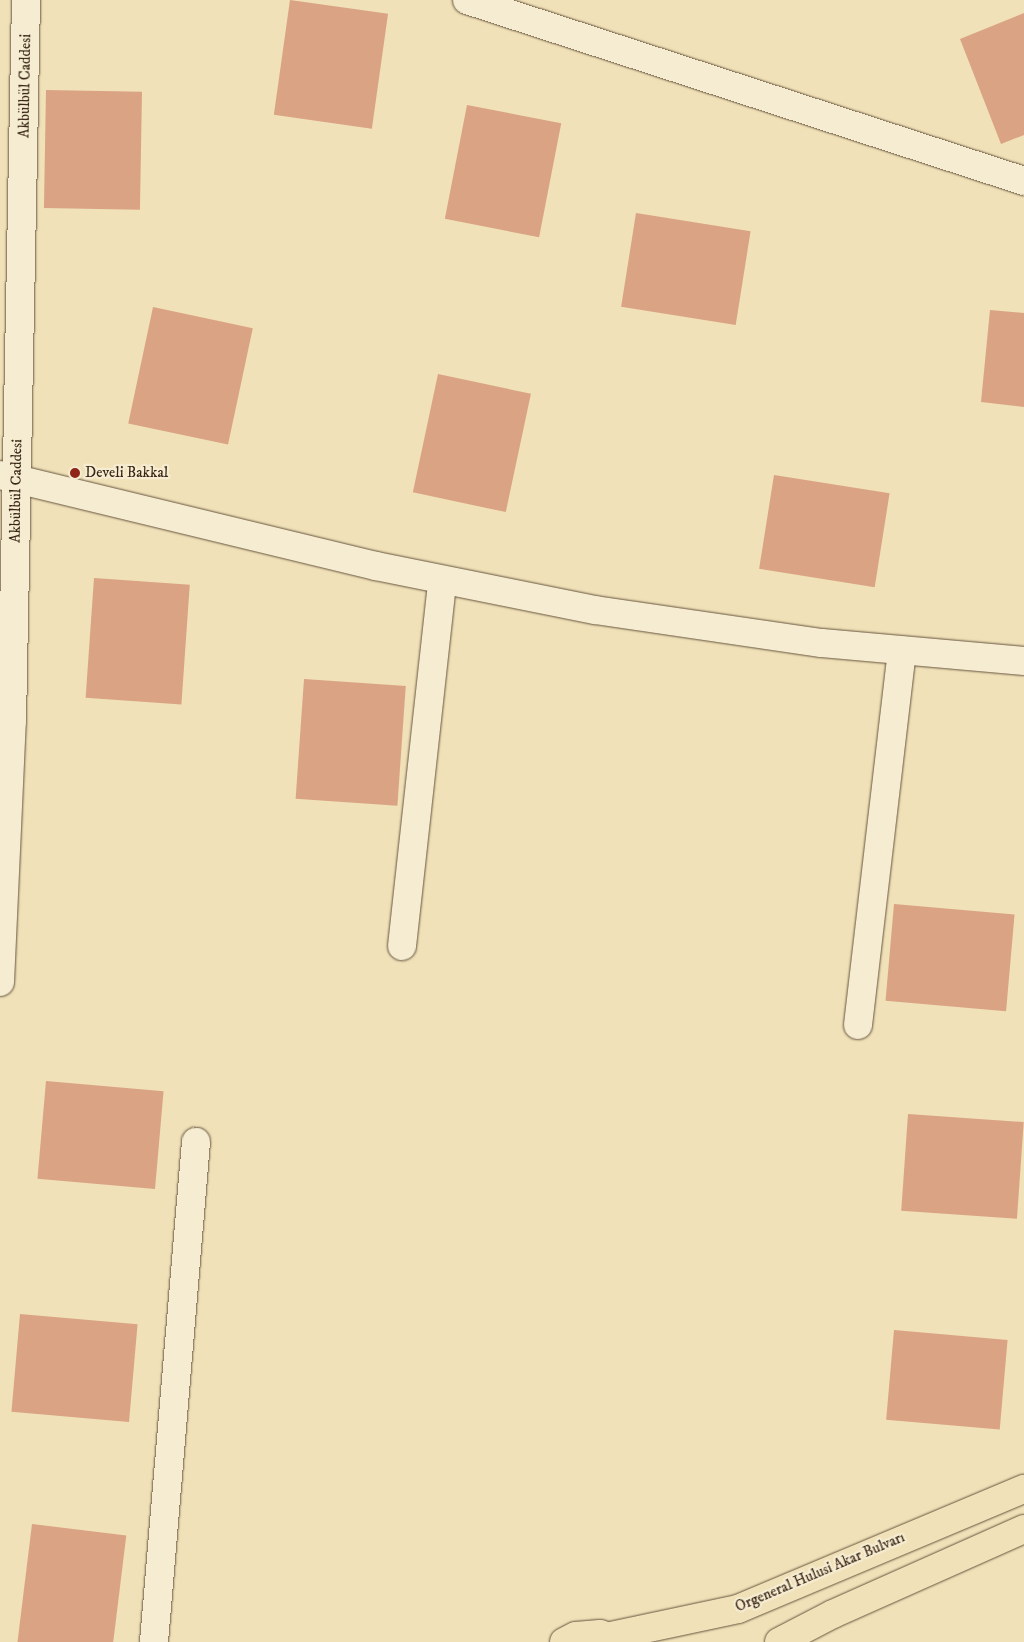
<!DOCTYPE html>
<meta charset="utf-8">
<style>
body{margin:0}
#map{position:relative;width:1024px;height:1642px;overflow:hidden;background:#f0e1b8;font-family:"IM FELL DW Pica",serif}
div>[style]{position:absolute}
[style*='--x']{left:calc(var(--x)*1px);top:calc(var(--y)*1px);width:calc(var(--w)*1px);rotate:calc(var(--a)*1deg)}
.building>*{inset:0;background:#daa384;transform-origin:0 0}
.roads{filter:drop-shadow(0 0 1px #67553e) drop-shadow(0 0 1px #67553e)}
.minor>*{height:28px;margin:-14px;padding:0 14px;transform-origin:14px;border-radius:14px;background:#f5ecd1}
.primary>*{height:28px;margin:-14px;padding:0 14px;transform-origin:14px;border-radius:14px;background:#f0e1b8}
.dots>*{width:14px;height:14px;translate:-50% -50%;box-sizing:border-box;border:2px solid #f5ecd1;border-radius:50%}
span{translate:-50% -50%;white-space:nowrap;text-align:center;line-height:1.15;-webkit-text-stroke:4.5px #f5ecd1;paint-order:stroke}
.street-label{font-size:15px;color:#392616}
.poi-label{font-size:15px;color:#392616}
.left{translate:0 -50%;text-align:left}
</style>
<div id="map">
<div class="building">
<div style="left:290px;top:0;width:99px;height:116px;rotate:8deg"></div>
<div style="clip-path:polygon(1024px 13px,1024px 135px,1001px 144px,960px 39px)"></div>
<div style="left:46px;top:90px;width:96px;height:118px;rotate:1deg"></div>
<div style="left:467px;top:105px;width:96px;height:116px;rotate:11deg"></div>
<div style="left:636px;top:213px;width:116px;height:95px;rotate:9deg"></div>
<div style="left:153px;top:307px;width:102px;height:119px;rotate:12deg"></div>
<div style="clip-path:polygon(990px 310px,1024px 313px,1024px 407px,981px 402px)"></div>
<div style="left:438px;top:374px;width:95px;height:121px;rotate:12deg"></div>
<div style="left:774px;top:475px;width:117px;height:95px;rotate:9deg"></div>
<div style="left:94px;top:578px;width:96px;height:120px;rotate:4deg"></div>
<div style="left:304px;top:679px;width:102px;height:120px;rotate:4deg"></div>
<div style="left:894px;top:904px;width:121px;height:97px;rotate:5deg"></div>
<div style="left:46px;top:1081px;width:118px;height:98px;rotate:5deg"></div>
<div style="left:908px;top:1114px;width:116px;height:97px;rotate:4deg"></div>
<div style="left:20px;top:1314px;width:118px;height:98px;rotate:5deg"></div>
<div style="left:894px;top:1330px;width:114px;height:90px;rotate:5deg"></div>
<div style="left:32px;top:1524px;width:95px;height:119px;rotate:7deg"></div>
</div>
<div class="roads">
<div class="minor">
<div style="--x:467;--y:0;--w:586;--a:18"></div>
<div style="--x:0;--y:475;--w:387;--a:13.6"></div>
<div style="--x:376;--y:566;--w:223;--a:11.4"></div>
<div style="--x:595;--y:610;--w:229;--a:8.3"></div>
<div style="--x:822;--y:643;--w:203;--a:5.1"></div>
<div style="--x:402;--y:946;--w:367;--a:-83.7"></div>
<div style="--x:0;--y:982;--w:261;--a:-87.4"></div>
<div style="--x:12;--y:721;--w:721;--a:-88.89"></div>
<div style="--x:858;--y:1025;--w:377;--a:-83.3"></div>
<div style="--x:154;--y:1642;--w:502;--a:-85.2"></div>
</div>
<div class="primary">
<div style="--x:611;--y:1636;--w:130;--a:-12"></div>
<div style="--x:738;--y:1609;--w:310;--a:-22.8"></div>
<div style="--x:564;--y:1642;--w:13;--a:-27"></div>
<div style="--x:576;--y:1636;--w:24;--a:-5"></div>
<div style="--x:600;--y:1634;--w:25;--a:18"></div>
<div style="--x:779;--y:1642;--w:61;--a:-27.4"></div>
<div style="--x:833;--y:1614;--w:209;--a:-24"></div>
</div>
</div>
<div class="dots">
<div style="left:75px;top:473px;background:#8f2418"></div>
</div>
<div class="street-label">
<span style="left:25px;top:86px;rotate:-89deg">Akbülbül Caddesi</span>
<span style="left:16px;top:491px;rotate:-89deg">Akbülbül Caddesi</span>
<span style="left:820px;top:1572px;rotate:-23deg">Orgeneral Hulusi Akar Bulvarı</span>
</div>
<div class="poi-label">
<span class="left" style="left:85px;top:473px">Develi Bakkal</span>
</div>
</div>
